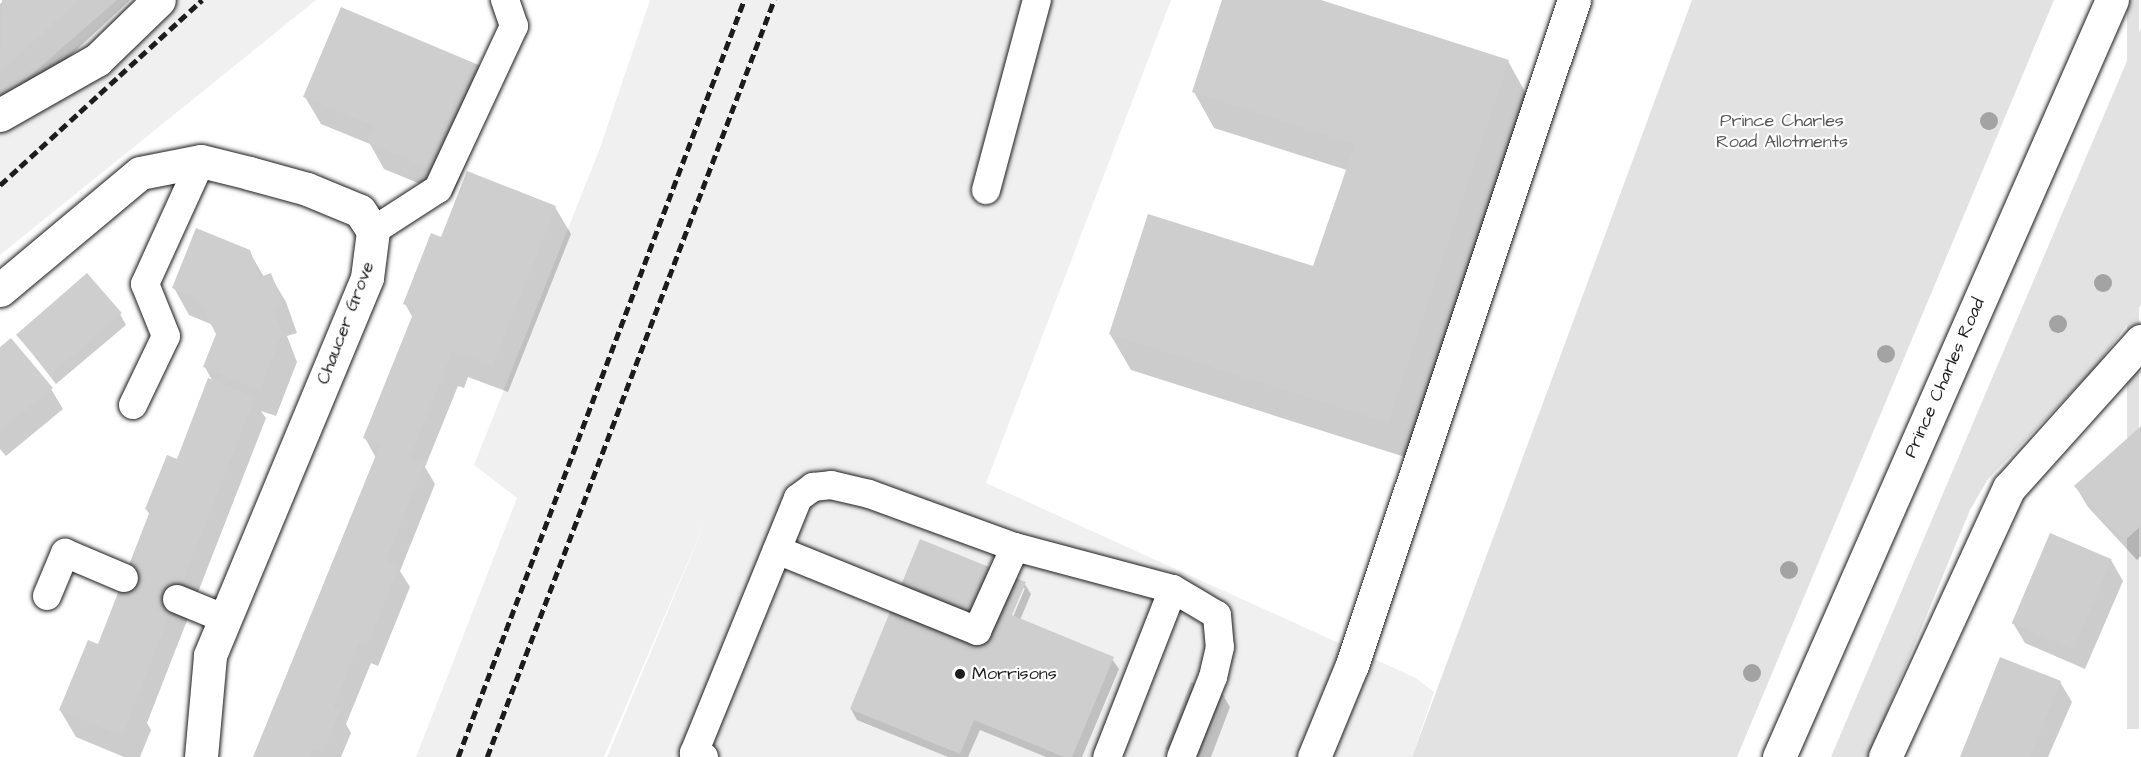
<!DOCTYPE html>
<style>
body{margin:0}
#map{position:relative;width:2141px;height:757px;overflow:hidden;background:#fff;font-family:"Architects Daughter",sans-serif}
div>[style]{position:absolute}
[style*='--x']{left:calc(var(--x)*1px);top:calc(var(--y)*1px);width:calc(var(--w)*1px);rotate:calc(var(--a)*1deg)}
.built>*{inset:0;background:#f0f0f0}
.green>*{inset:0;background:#e2e2e2;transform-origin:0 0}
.shadow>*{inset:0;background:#0003}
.building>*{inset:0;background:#cecece;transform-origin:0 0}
.roads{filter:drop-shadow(0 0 2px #1c1c1c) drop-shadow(0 0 2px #1c1c1c)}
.service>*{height:28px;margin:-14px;padding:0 14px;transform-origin:14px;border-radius:14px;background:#fff}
.pedestrian>*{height:33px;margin:-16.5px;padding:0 16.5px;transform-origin:16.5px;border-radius:16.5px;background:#fff}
.minor>*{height:33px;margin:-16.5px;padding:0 16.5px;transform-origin:16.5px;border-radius:16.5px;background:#fff}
.tertiary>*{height:33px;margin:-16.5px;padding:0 16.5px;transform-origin:16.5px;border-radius:16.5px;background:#fff}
.rail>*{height:4.5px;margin-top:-2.25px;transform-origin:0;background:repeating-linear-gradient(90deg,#1c1c1c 0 9px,transparent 0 13.5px)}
.trees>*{width:18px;height:18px;margin:-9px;border-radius:50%;background:#a3a3a3}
.dots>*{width:16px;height:16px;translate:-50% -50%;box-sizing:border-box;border:3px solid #fff;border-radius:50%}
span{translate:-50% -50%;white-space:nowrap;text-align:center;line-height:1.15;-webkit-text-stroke:4.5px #fff;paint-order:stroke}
.park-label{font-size:18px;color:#575757}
.street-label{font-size:18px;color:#1c1c1c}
.poi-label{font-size:18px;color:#1c1c1c}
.left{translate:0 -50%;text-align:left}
</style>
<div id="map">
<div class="built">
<div style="clip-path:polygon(117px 0,316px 0,0 255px,0 102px)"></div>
<div style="clip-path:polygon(650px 0,1171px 0,986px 483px,1416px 678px,1434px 692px,1412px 757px,607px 757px,708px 515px,604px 757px,416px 757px,517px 498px,474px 465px,600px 148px)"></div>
</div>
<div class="green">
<div style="clip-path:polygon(1692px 0,2054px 0,1737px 757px,1412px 757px)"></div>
<div style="left:2127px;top:0;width:12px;height:729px"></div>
<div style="clip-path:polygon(2141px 28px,2141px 305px,2096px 367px,1988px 479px,1970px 510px,1868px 757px,1831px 757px)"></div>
</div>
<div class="shadow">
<div style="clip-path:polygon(4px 0,130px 0,0 121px,0 4px)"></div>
<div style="clip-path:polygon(1224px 0,1316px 0,1508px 61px,1528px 97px,1408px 458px,1131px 370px,1110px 334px,1317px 271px,1347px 170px,1214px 128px,1194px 92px)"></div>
<div style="clip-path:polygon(496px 94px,452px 197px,384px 169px,370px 144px,321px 124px,305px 97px)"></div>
<div style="clip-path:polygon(555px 207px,571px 234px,508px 392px,468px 377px,464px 388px,458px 386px,425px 467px,435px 484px,400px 571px,410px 587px,378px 666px,371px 663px,346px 724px,351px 733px,341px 757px,255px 757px,376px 458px,365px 438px,413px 318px,405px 304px,442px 239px)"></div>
<div style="clip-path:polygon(249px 251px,264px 277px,270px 275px,286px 302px,297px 333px,287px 336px,297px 362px,276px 416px,261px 411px,266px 418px,147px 723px,151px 730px,140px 757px,124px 757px,76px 737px,60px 710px,99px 646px,150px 515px,146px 509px,178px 461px,213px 382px,205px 367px,218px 334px,213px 325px,189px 315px,174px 288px)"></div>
<div style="clip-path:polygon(120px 314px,126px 325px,56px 384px,17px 334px)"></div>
<div style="clip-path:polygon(0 349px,51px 389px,63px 409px,6px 456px,0 449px)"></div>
<div style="clip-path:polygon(2141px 427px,2141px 556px,2137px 560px,2088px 507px,2076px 487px)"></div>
<div style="clip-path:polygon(2111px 560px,2123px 581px,2085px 669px,2025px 643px,2013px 623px)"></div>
<div style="clip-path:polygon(evenodd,1024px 583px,1031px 594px,1020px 620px,1112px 659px,1119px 669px,1082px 757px,1046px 757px,980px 730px,968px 757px,948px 757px,857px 720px,851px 709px,1024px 583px,1021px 588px,1025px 588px,1011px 622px,1008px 621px,1021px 588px)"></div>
<div style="clip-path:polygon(2060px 682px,2072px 702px,2048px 757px,1960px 757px)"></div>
<div style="clip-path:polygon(1224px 697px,1230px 707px,1211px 757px,1172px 757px,1167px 749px)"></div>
</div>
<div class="building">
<div style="clip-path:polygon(2px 0,78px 0,0 73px)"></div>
<div style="clip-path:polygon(1222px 0,1321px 0,1509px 60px,1388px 423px,1109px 334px,1148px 214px,1313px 266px,1355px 144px,1192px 92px)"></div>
<div style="clip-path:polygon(341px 7px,481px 66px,437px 171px,367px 142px,374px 126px,303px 97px)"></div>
<div style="clip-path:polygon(467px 171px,556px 206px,492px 366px,453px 350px,410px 457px,425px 463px,386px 560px,399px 566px,367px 646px,359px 643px,333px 708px,340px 711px,323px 753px,314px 749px,310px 757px,253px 757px,380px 445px,363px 438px,415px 309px,403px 304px,431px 233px,441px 237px)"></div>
<div style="clip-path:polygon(196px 228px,250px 250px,260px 277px,271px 273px,283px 305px,273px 309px,282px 333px,260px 390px,203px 367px,216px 334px,198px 299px,172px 288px)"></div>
<div style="left:87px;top:273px;width:53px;height:94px;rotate:49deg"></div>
<div style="clip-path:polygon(11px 338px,53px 388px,0 431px,0 347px)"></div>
<div style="clip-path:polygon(208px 378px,255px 397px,122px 736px,59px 710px,88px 640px,98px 644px,150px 511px,145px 509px,167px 455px,177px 459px)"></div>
<div style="clip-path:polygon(2141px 426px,2141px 526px,2124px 541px,2074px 486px)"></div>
<div style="left:2050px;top:533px;width:67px;height:98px;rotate:23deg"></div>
<div style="clip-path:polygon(920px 539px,1026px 582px,1012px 615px,1114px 657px,1072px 757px,1064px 757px,974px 720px,960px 754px,850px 709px)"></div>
<div style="clip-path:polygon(2000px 657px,2061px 681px,2030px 757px,1960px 757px)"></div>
<div style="clip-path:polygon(1191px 682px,1225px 696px,1201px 757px,1186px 757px,1165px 749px)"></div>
</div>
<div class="roads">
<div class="service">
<div style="--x:986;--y:190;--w:197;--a:-75"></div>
<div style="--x:373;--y:231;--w:77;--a:-32.9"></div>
<div style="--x:438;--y:189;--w:180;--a:-65"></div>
<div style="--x:514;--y:26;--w:28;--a:-109"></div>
<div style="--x:133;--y:405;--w:76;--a:-64.4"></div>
<div style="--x:166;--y:336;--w:56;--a:-112"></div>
<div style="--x:145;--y:284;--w:135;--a:-65.5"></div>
<div style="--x:777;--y:550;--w:216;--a:22"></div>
<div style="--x:977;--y:631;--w:92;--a:-65.7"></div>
<div style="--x:1015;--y:547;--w:163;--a:14.9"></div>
<div style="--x:1173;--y:589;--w:180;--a:111.4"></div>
<div style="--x:1173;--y:589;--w:51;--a:30.6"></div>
<div style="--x:1217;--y:615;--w:32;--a:85"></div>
<div style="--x:1220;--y:647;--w:31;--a:103"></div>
<div style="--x:1213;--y:677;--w:86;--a:111.8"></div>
<div style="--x:47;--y:596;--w:47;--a:-67.3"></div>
<div style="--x:65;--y:553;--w:64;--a:23"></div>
<div style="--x:177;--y:599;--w:50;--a:22.4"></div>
<div style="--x:704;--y:757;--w:11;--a:-158"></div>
<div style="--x:694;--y:753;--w:275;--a:-67.8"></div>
<div style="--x:798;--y:498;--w:19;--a:-36"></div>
<div style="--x:813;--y:487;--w:18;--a:-6"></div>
<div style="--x:831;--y:485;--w:39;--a:13"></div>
<div style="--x:869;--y:494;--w:155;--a:20"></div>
</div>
<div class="pedestrian">
<div style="--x:0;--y:115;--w:112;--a:-29.6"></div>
<div style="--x:97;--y:60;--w:86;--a:-44.1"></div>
<div style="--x:0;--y:290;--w:182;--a:-39.9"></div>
</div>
<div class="minor">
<div style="--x:140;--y:173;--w:62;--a:-11.1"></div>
<div style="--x:201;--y:161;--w:49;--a:14"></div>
<div style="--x:249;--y:173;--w:60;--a:15.4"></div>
<div style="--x:307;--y:189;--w:57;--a:22.5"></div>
<div style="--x:360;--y:211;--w:24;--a:57"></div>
<div style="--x:373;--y:231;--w:47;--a:97.3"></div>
<div style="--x:367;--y:278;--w:409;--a:112.6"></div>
<div style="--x:210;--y:656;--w:101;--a:95.1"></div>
<div style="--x:1314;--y:757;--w:100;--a:-67.6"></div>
<div style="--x:1352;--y:665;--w:701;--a:-71.54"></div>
<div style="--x:1885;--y:757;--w:296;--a:-65.3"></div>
<div style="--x:2009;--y:488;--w:198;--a:-48.1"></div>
</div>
<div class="tertiary">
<div style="--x:1779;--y:757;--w:827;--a:-66.26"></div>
</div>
</div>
<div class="rail">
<div style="--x:0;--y:185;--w:274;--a:-42.5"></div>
<div style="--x:458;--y:757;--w:809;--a:-69.3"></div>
<div style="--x:487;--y:757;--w:810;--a:-69.24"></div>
</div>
<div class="trees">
<div style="left:1989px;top:121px"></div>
<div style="left:2103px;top:283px"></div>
<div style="left:2058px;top:324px"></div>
<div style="left:1886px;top:354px"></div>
<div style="left:1789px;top:570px"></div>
<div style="left:1752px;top:673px"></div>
</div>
<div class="dots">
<div style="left:960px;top:674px;background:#1c1c1c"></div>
</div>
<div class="park-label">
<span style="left:1782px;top:132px">Prince Charles<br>Road Allotments</span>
</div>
<div class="street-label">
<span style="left:346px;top:323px;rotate:-69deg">Chaucer Grove</span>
<span style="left:1945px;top:378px;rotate:-66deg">Prince Charles Road</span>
</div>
<div class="poi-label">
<span class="left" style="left:972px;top:674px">Morrisons</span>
</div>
</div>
